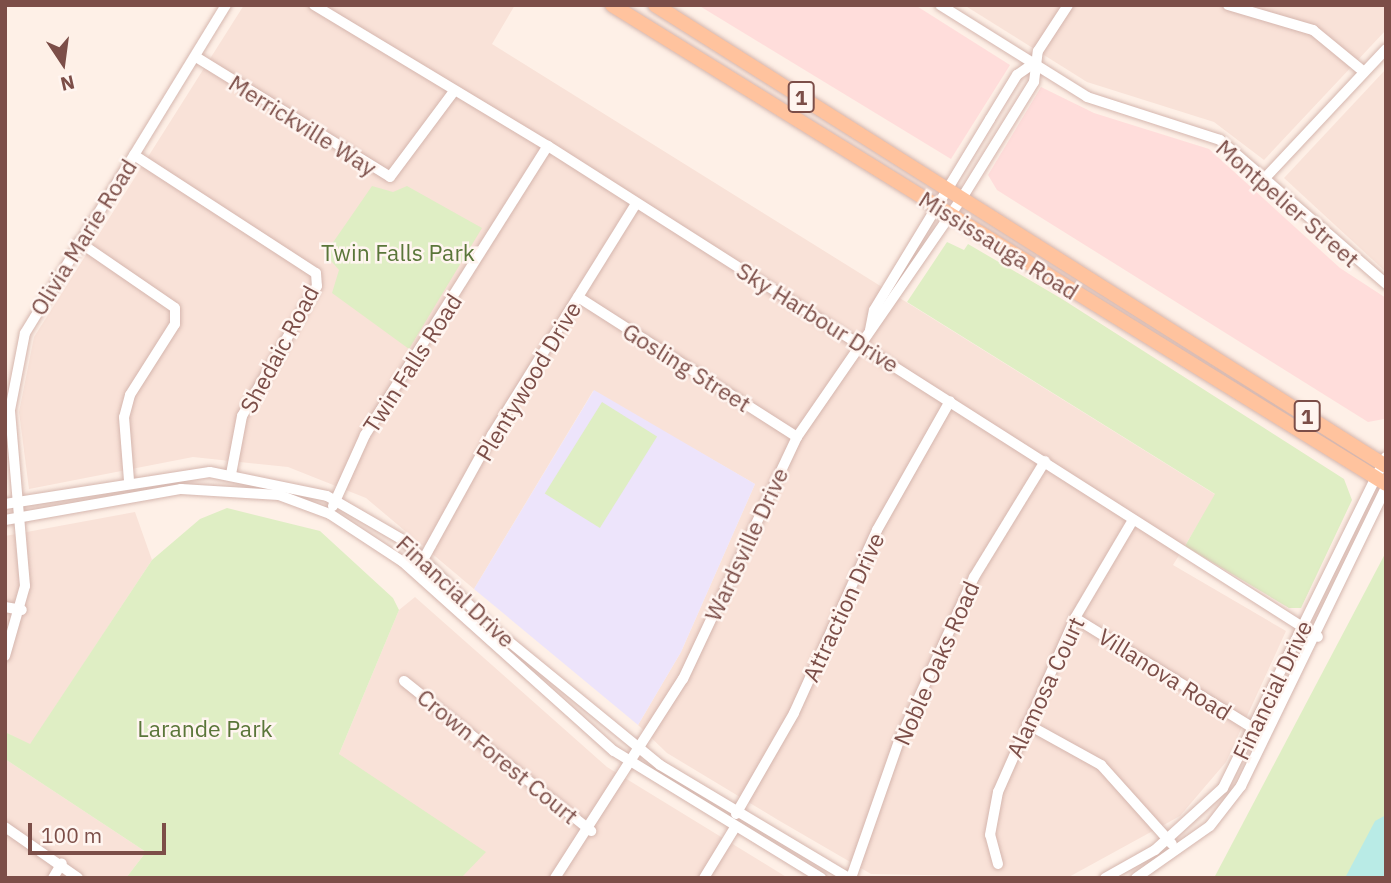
<!DOCTYPE html>
<style>
body{margin:0}
#map{position:relative;width:1391px;height:883px;overflow:hidden;background:#fef0e7;font-family:"IBM Plex Sans",sans-serif}
div>[style]{position:absolute}
[style*='--x']{left:calc(var(--x)*1px);top:calc(var(--y)*1px);width:calc(var(--w)*1px);rotate:calc(var(--a)*1deg)}
.residential>*{inset:0;background:#f9e2d8}
.commercial>*{inset:0;background:#ffdddb}
.education>*{inset:0;background:#ede4fb}
.green>*{inset:0;background:#dfeec4;transform-origin:0 0}
.water>*{inset:0;background:#b9ebe6}
.roads{filter:drop-shadow(0 0 2px #d5b6ae) drop-shadow(0 0 2px #d5b6ae)}
.minor>*{height:10px;margin:-5px;padding:0 5px;transform-origin:5px;border-radius:5px;background:#fff}
.major>*{height:14px;margin:-7px;padding:0 7px;transform-origin:7px;border-radius:7px;background:#ffc39e}
span{translate:-50% -50%;white-space:nowrap;text-align:center;line-height:1.15;-webkit-text-stroke:5px #fff5f0;paint-order:stroke}
.shield-label span{padding:2px 5px;background:#fff5f0;border:2px solid;border-radius:5px;-webkit-text-stroke-width:0}
.shield-label{font-size:21px;color:#7c4e48;font-weight:700}
.street-label{font-size:23px;color:#7c4e48}
.park-label{font-size:23px;color:#5a7639}
.frame{position:absolute;inset:0;border:7px solid #7c4e48;pointer-events:none}
.north{position:absolute;left:28px;top:28px;width:70px;height:70px;-webkit-text-stroke:5px #fff5f0;paint-order:stroke;rotate:167deg;font-size:19px;font-weight:700;line-height:28px;text-align:center;color:#7c4e48}
.north::after{content:'';display:block;margin:auto;width:24px;height:32px;background:#7c4e48;clip-path:polygon(50% 0,100% 100%,50% 72%,0 100%)}
.scale{position:absolute;left:28px;top:823px;width:138px;height:32px;box-sizing:border-box;border:4px solid #7c4e48;border-top:0;padding-left:9px;font-size:21px;line-height:24px;white-space:nowrap;color:#7c4e48;-webkit-text-stroke:5px #fff5f0;paint-order:stroke}
</style>
<div id="map">
<div class="residential">
<div style="clip-path:polygon(244px 5px,515px 5px,492px 44px,1216px 495px,1173px 565px,1286px 631px,1226px 762px,1180px 816px,1067px 878px,871px 874px,778px 820px,667px 753px,638px 725px,681px 652px,755px 484px,593px 391px,474px 589px,366px 498px,288px 467px,193px 457px,29px 489px,19px 412px,34px 337px)"></div>
<div style="clip-path:polygon(964px 5px,1386px 5px,1386px 30px,1264px 160px,1214px 122px,1087px 82px)"></div>
<div style="clip-path:polygon(1386px 69px,1386px 272px,1284px 178px)"></div>
<div style="clip-path:polygon(135px 512px,152px 560px,30px 745px,5px 732px,5px 536px)"></div>
<div style="clip-path:polygon(415px 597px,607px 767px,788px 878px,452px 878px,339px 754px,399px 610px)"></div>
<div style="clip-path:polygon(5px 759px,146px 852px,126px 878px,5px 878px)"></div>
</div>
<div class="commercial">
<div style="clip-path:polygon(698px 5px,915px 5px,1010px 65px,951px 159px)"></div>
<div style="clip-path:polygon(1041px 87px,1094px 113px,1209px 149px,1340px 268px,1386px 298px,1384px 419px,1368px 422px,997px 190px,988px 175px)"></div>
</div>
<div class="education">
<div style="clip-path:polygon(594px 390px,755px 484px,681px 652px,638px 725px,474px 589px)"></div>
</div>
<div class="green">
<div style="clip-path:polygon(372px 186px,393px 192px,407px 186px,482px 228px,409px 349px,332px 293px,339px 270px,325px 254px)"></div>
<div style="clip-path:polygon(947px 242px,964px 250px,968px 244px,1062px 299px,1344px 479px,1352px 500px,1301px 608px,1289px 608px,1185px 546px,1215px 494px,907px 302px)"></div>
<div style="left:602px;top:402px;width:65px;height:108px;rotate:32deg"></div>
<div style="clip-path:polygon(227px 508px,320px 531px,393px 598px,399px 610px,339px 754px,486px 852px,461px 878px,126px 878px,146px 852px,5px 759px,5px 732px,30px 744px,152px 560px,200px 519px)"></div>
<div style="clip-path:polygon(1386px 552px,1386px 878px,1214px 878px)"></div>
</div>
<div class="water">
<div style="clip-path:polygon(1386px 815px,1386px 878px,1345px 878px,1375px 821px)"></div>
</div>
<div class="roads">
<div class="minor">
<div style="--x:314;--y:5;--w:273;--a:31.1"></div>
<div style="--x:548;--y:146;--w:913;--a:32.52"></div>
<div style="--x:940;--y:5;--w:173;--a:32"></div>
<div style="--x:1087;--y:97;--w:140;--a:17.9"></div>
<div style="--x:1220;--y:140;--w:220;--a:40.9"></div>
<div style="--x:1228;--y:5;--w:89;--a:16.4"></div>
<div style="--x:1313;--y:30;--w:66;--a:39.5"></div>
<div style="--x:196;--y:57;--w:228;--a:31.7"></div>
<div style="--x:390;--y:177;--w:107;--a:-53.3"></div>
<div style="--x:134;--y:155;--w:217;--a:33"></div>
<div style="--x:316;--y:273;--w:13;--a:86"></div>
<div style="--x:317;--y:286;--w:150;--a:120"></div>
<div style="--x:242;--y:416;--w:59;--a:100.7"></div>
<div style="--x:1265;--y:178;--w:177;--a:-46.8"></div>
<div style="--x:79;--y:242;--w:116;--a:34.5"></div>
<div style="--x:175;--y:308;--w:16;--a:90"></div>
<div style="--x:175;--y:324;--w:84;--a:122.4"></div>
<div style="--x:130;--y:395;--w:23;--a:105"></div>
<div style="--x:124;--y:417;--w:63;--a:85.5"></div>
<div style="--x:578;--y:297;--w:260;--a:32.6"></div>
<div style="--x:870;--y:330;--w:20;--a:-79"></div>
<div style="--x:874;--y:310;--w:223;--a:-58.7"></div>
<div style="--x:990;--y:119;--w:52;--a:-58.5"></div>
<div style="--x:1017;--y:75;--w:19;--a:-35"></div>
<div style="--x:5;--y:504;--w:207;--a:-8.9"></div>
<div style="--x:210;--y:472;--w:119;--a:11.6"></div>
<div style="--x:327;--y:496;--w:88;--a:30.1"></div>
<div style="--x:403;--y:540;--w:129;--a:44.4"></div>
<div style="--x:495;--y:630;--w:213;--a:39.3"></div>
<div style="--x:660;--y:765;--w:220;--a:30.9"></div>
<div style="--x:333;--y:506;--w:78;--a:-65.7"></div>
<div style="--x:365;--y:435;--w:342;--a:-57.7"></div>
<div style="--x:5;--y:520;--w:179;--a:-10"></div>
<div style="--x:181;--y:489;--w:98;--a:3.5"></div>
<div style="--x:279;--y:495;--w:54;--a:20.4"></div>
<div style="--x:330;--y:514;--w:87;--a:33.3"></div>
<div style="--x:403;--y:562;--w:283;--a:41.9"></div>
<div style="--x:614;--y:751;--w:243;--a:31.5"></div>
<div style="--x:423;--y:560;--w:143;--a:-61.1"></div>
<div style="--x:492;--y:435;--w:272;--a:-58.1"></div>
<div style="--x:5;--y:607;--w:17;--a:10"></div>
<div style="--x:1075;--y:618;--w:211;--a:31.7"></div>
<div style="--x:5;--y:656;--w:73;--a:-74.1"></div>
<div style="--x:25;--y:586;--w:177;--a:-94.9"></div>
<div style="--x:10;--y:410;--w:78;--a:-79"></div>
<div style="--x:25;--y:333;--w:385;--a:-58.5"></div>
<div style="--x:404;--y:681;--w:240;--a:38.7"></div>
<div style="--x:1027;--y:724;--w:85;--a:29"></div>
<div style="--x:1101;--y:765;--w:106;--a:48.1"></div>
<div style="--x:736;--y:814;--w:116;--a:-60.1"></div>
<div style="--x:794;--y:713;--w:201;--a:-65.6"></div>
<div style="--x:877;--y:530;--w:148;--a:-60.5"></div>
<div style="--x:5;--y:827;--w:89;--a:34.9"></div>
<div style="--x:998;--y:864;--w:30;--a:-105"></div>
<div style="--x:990;--y:835;--w:44;--a:-79.5"></div>
<div style="--x:998;--y:792;--w:190;--a:-66.1"></div>
<div style="--x:1075;--y:618;--w:114;--a:-59.4"></div>
<div style="--x:53;--y:878;--w:17;--a:-59"></div>
<div style="--x:555;--y:878;--w:237;--a:-57.3"></div>
<div style="--x:683;--y:679;--w:268;--a:-64.8"></div>
<div style="--x:797;--y:437;--w:290;--a:-55.4"></div>
<div style="--x:962;--y:198;--w:137;--a:-58.2"></div>
<div style="--x:1034;--y:82;--w:31;--a:-83"></div>
<div style="--x:1038;--y:51;--w:55;--a:-56.9"></div>
<div style="--x:704;--y:878;--w:57;--a:-58.5"></div>
<div style="--x:851;--y:878;--w:145;--a:-70.7"></div>
<div style="--x:899;--y:741;--w:180;--a:-65.4"></div>
<div style="--x:974;--y:577;--w:136;--a:-58.5"></div>
<div style="--x:1105;--y:878;--w:57;--a:-29.2"></div>
<div style="--x:1155;--y:850;--w:92;--a:-42.4"></div>
<div style="--x:1223;--y:788;--w:369;--a:-63.8"></div>
<div style="--x:1136;--y:878;--w:90;--a:-35.1"></div>
<div style="--x:1210;--y:826;--w:51;--a:-52.2"></div>
<div style="--x:1241;--y:786;--w:331;--a:-64.1"></div>
</div>
<div class="major">
<div style="--x:612;--y:5;--w:910;--a:31.75"></div>
<div style="--x:655;--y:5;--w:864;--a:32.24"></div>
</div>
</div>
<div class="shield-label">
<span style="left:801px;top:97px">1</span>
<span style="left:1307px;top:416px">1</span>
</div>
<div class="street-label">
<span style="left:303px;top:125px;rotate:32deg">Merrickville Way</span>
<span style="left:1288px;top:203px;rotate:41deg">Montpelier Street</span>
<span style="left:83px;top:237px;rotate:-58deg">Olivia Marie Road</span>
<span style="left:999px;top:245px;rotate:32deg">Mississauga Road</span>
<span style="left:818px;top:317px;rotate:32deg">Sky Harbour Drive</span>
<span style="left:279px;top:349px;rotate:-62deg">Shedaic Road</span>
<span style="left:412px;top:363px;rotate:-57deg">Twin Falls Road</span>
<span style="left:687px;top:367px;rotate:32deg">Gosling Street</span>
<span style="left:528px;top:381px;rotate:-59deg">Plentywood Drive</span>
<span style="left:746px;top:544px;rotate:-65deg">Wardsville Drive</span>
<span style="left:456px;top:591px;rotate:43deg">Financial Drive</span>
<span style="left:843px;top:607px;rotate:-65deg">Attraction Drive</span>
<span style="left:936px;top:663px;rotate:-66deg">Noble Oaks Road</span>
<span style="left:1165px;top:674px;rotate:32deg">Villanova Road</span>
<span style="left:1045px;top:687px;rotate:-65deg">Alamosa Court</span>
<span style="left:1272px;top:690px;rotate:-64deg">Financial Drive</span>
<span style="left:498px;top:756px;rotate:39deg">Crown Forest Court</span>
</div>
<div class="park-label">
<span style="left:398px;top:252px">Twin Falls Park</span>
<span style="left:205px;top:728px">Larande Park</span>
</div>
<div class="frame"></div>
<div class="north">N</div>
<div class="scale">100 m</div>
</div>
